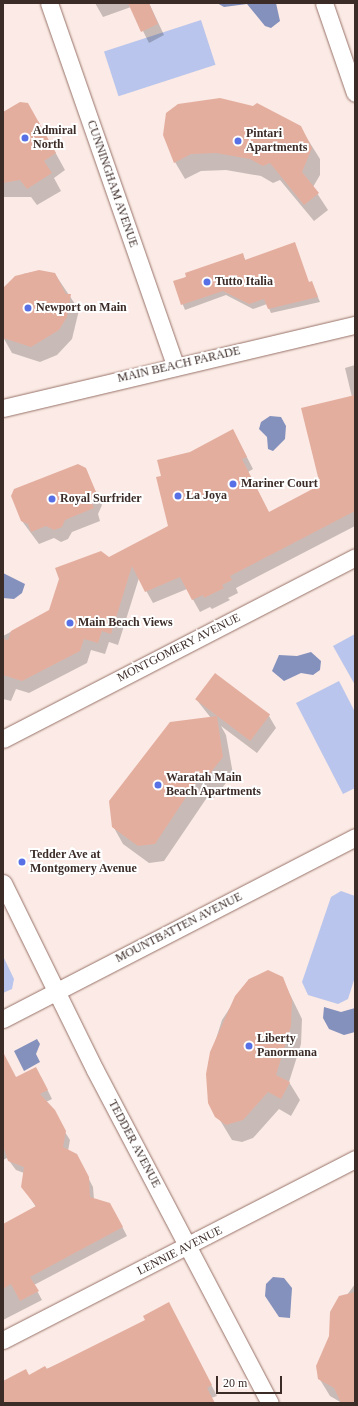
<!DOCTYPE html>
<style>
body{margin:0}
#map{position:relative;width:358px;height:1406px;overflow:hidden;background:#fbeae5;font-family:"Times New Roman",serif}
div>[style]{position:absolute}
[style*='--x']{left:calc(var(--x)*1px);top:calc(var(--y)*1px);width:calc(var(--w)*1px);rotate:calc(var(--a)*1deg)}
.green>*{inset:0;background:#b9c5ec;transform-origin:0 0}
.water>*{inset:0;background:#8491bd}
.shadow>*{inset:0;background:#0003}
.building>*{inset:0;background:#e4ae9f;transform-origin:0 0}
.roads{filter:drop-shadow(0 0 1px #977268) drop-shadow(0 0 1px #977268)}
.minor>*{height:17px;margin:-8.5px;padding:0 8.5px;transform-origin:8.5px;border-radius:8.5px;background:#fff}
.dots>*{width:11px;height:11px;translate:-50% -50%;box-sizing:border-box;border:2px solid #fff;border-radius:50%}
span{translate:-50% -50%;white-space:nowrap;text-align:center;line-height:1.15;-webkit-text-stroke:4px #fff;paint-order:stroke}
.poi-label{font-size:12px;color:#3c2c28;font-weight:700}
.left{translate:0 -50%;text-align:left}
.street-label{font-size:12px;color:#3c2c28}
.frame{position:absolute;inset:0;border:4px solid #3c2c28;pointer-events:none}
.scale{position:absolute;left:216px;top:1376px;width:66px;height:18px;box-sizing:border-box;border:2px solid #3c2c28;border-top:0;padding-left:5px;font-size:12px;line-height:14px;white-space:nowrap;color:#3c2c28;-webkit-text-stroke:3px #fff;paint-order:stroke}
</style>
<div id="map">
<div class="green">
<div style="left:201px;top:20px;width:47px;height:102px;rotate:72deg"></div>
<div style="clip-path:polygon(355px 634px,355px 685px,333px 646px)"></div>
<div style="clip-path:polygon(339px 681px,355px 712px,355px 788px,343px 794px,296px 703px)"></div>
<div style="clip-path:polygon(341px 891px,355px 896px,355px 977px,348px 999px,338px 1004px,308px 995px,302px 982px,331px 897px)"></div>
<div style="clip-path:polygon(3px 956px,14px 979px,12px 989px,3px 993px)"></div>
</div>
<div class="water">
<div style="clip-path:polygon(217px 3px,276px 3px,280px 21px,271px 28px,265px 26px,247px 4px,224px 7px)"></div>
<div style="clip-path:polygon(270px 416px,281px 417px,286px 426px,285px 439px,273px 451px,268px 449px,267px 437px,259px 429px,261px 422px)"></div>
<div style="clip-path:polygon(3px 573px,25px 584px,22px 593px,14px 599px,3px 598px)"></div>
<div style="clip-path:polygon(311px 652px,321px 661px,320px 670px,313px 675px,301px 673px,284px 681px,272px 671px,279px 655px,297px 656px)"></div>
<div style="clip-path:polygon(324px 1007px,341px 1012px,355px 1008px,355px 1032px,344px 1035px,329px 1029px,323px 1018px)"></div>
<div style="clip-path:polygon(37px 1039px,40px 1044px,36px 1054px,40px 1062px,24px 1071px,14px 1051px)"></div>
<div style="clip-path:polygon(273px 1277px,284px 1278px,292px 1288px,290px 1318px,279px 1317px,265px 1296px,266px 1284px)"></div>
</div>
<div class="shadow">
<div style="clip-path:polygon(95px 3px,149px 3px,164px 35px,149px 43px,131px 7px,103px 17px)"></div>
<div style="clip-path:polygon(257px 104px,300px 127px,320px 159px,320px 175px,313px 187px,328px 210px,314px 221px,280px 180px,273px 183px,261px 176px,226px 170px,201px 171px,185px 179px,175px 162px)"></div>
<div style="clip-path:polygon(3px 113px,38px 121px,65px 170px,54px 178px,61px 191px,37px 205px,31px 197px,3px 197px)"></div>
<div style="clip-path:polygon(242px 254px,246px 261px,312px 283px,320px 302px,271px 313px,267px 304px,253px 309px,226px 295px,185px 310px,174px 282px)"></div>
<div style="clip-path:polygon(39px 271px,55px 274px,79px 310px,72px 339px,57px 355px,40px 362px,12px 353px,3px 337px,3px 290px,23px 274px)"></div>
<div style="clip-path:polygon(355px 365px,355px 526px,236px 588px,238px 593px,228px 598px,230px 600px,212px 609px,210px 607px,200px 612px,187px 589px,153px 603px,139px 578px,118px 645px,109px 642px,105px 654px,91px 650px,87px 663px,29px 693px,16px 689px,11px 701px,3px 699px,3px 636px,50px 611px,108px 558px,169px 527px,162px 477px,191px 453px,233px 430px,253px 469px,248px 472px,269px 513px,321px 486px,352px 397px,345px 368px)"></div>
<div style="clip-path:polygon(85px 469px,102px 505px,98px 514px,100px 521px,72px 532px,68px 539px,61px 542px,54px 538px,39px 544px,22px 521px)"></div>
<div style="clip-path:polygon(196px 699px,269px 716px,276px 728px,257px 753px,221px 726px,226px 735px,233px 774px,214px 798px,206px 799px,164px 861px,149px 863px,123px 844px,113px 826px,211px 718px)"></div>
<div style="clip-path:polygon(282px 978px,302px 1019px,301px 1044px,289px 1082px,300px 1100px,291px 1116px,279px 1109px,253px 1138px,242px 1142px,232px 1140px,209px 1102px,208px 1064px,222px 1020px,249px 979px)"></div>
<div style="clip-path:polygon(3px 1060px,16px 1078px,41px 1077px,52px 1099px,46px 1102px,70px 1140px,68px 1151px,81px 1164px,93px 1187px,94px 1199px,115px 1213px,127px 1236px,34px 1285px,42px 1300px,3px 1320px,3px 1225px,36px 1207px,23px 1187px,24px 1173px,16px 1170px,7px 1158px,3px 1160px)"></div>
<div style="clip-path:polygon(355px 1284px,355px 1403px,342px 1403px,330px 1396px,319px 1378px,347px 1295px)"></div>
<div style="clip-path:polygon(174px 1313px,217px 1396px,211px 1398px,214px 1403px,3px 1403px,3px 1388px)"></div>
</div>
<div class="building">
<div style="clip-path:polygon(128px 3px,149px 3px,158px 24px,141px 32px)"></div>
<div style="clip-path:polygon(220px 98px,253px 106px,257px 103px,301px 126px,312px 148px,302px 172px,319px 193px,304px 205px,270px 163px,263px 166px,250px 159px,216px 153px,191px 154px,174px 163px,163px 135px,166px 113px,178px 104px)"></div>
<div style="clip-path:polygon(20px 102px,28px 103px,56px 153px,44px 161px,52px 173px,27px 189px,20px 180px,3px 183px,3px 112px)"></div>
<div style="clip-path:polygon(295px 242px,309px 282px,312px 281px,318px 297px,268px 309px,264px 299px,249px 304px,223px 291px,181px 305px,173px 281px,186px 277px,185px 273px,243px 253px,245px 260px)"></div>
<div style="clip-path:polygon(39px 270px,55px 273px,66px 294px,71px 294px,67px 317px,59px 330px,31px 347px,3px 338px,3px 288px,15px 276px)"></div>
<div style="clip-path:polygon(355px 395px,355px 511px,230px 576px,232px 580px,222px 585px,224px 588px,204px 598px,203px 595px,192px 600px,180px 577px,145px 592px,132px 566px,111px 634px,102px 631px,98px 643px,84px 639px,80px 651px,22px 681px,3px 675px,3px 639px,8px 640px,11px 631px,49px 610px,59px 579px,55px 568px,101px 551px,109px 557px,168px 526px,156px 477px,161px 476px,157px 460px,190px 452px,233px 429px,247px 457px,242px 459px,269px 512px,320px 485px,301px 408px)"></div>
<div style="clip-path:polygon(78px 464px,86px 468px,96px 492px,91px 501px,94px 508px,65px 520px,62px 527px,54px 530px,46px 526px,31px 532px,28px 524px,21px 521px,11px 496px,14px 489px)"></div>
<div style="left:215px;top:673px;width:69px;height:33px;rotate:37deg"></div>
<div style="clip-path:polygon(217px 716px,223px 757px,204px 781px,196px 782px,155px 844px,138px 846px,112px 827px,109px 801px,170px 722px)"></div>
<div style="clip-path:polygon(268px 970px,283px 977px,292px 1000px,291px 1026px,276px 1075px,290px 1082px,281px 1099px,268px 1092px,243px 1120px,226px 1125px,215px 1117px,208px 1103px,206px 1074px,210px 1052px,235px 996px,249px 979px)"></div>
<div style="clip-path:polygon(3px 1052px,16px 1077px,36px 1067px,48px 1090px,40px 1094px,55px 1110px,66px 1131px,63px 1147px,77px 1154px,89px 1177px,90px 1197px,110px 1203px,123px 1227px,30px 1277px,39px 1291px,20px 1301px,11px 1284px,3px 1289px,3px 1224px,36px 1206px,21px 1187px,24px 1167px,8px 1161px,3px 1145px)"></div>
<div style="clip-path:polygon(355px 1292px,355px 1403px,341px 1403px,334px 1388px,318px 1379px,316px 1366px,329px 1336px,330px 1312px,339px 1296px)"></div>
<div style="clip-path:polygon(169px 1302px,212px 1385px,207px 1388px,215px 1403px,3px 1403px,3px 1381px,26px 1369px,29px 1375px,45px 1366px,47px 1369px,145px 1320px,143px 1316px)"></div>
</div>
<div class="roads">
<div class="minor">
<div style="--x:49;--y:3;--w:383;--a:70.8"></div>
<div style="--x:324;--y:3;--w:95;--a:71"></div>
<div style="--x:3;--y:408;--w:362;--a:-13.3"></div>
<div style="--x:3;--y:739;--w:396;--a:-27.3"></div>
<div style="--x:3;--y:883;--w:208;--a:63.8"></div>
<div style="--x:95;--y:1070;--w:376;--a:62.3"></div>
<div style="--x:3;--y:1019;--w:396;--a:-27.3"></div>
<div style="--x:3;--y:1340;--w:396;--a:-27.2"></div>
</div>
</div>
<div class="dots">
<div style="left:25px;top:138px;background:#5770e6"></div>
<div style="left:238px;top:141px;background:#5770e6"></div>
<div style="left:207px;top:282px;background:#5770e6"></div>
<div style="left:28px;top:308px;background:#5770e6"></div>
<div style="left:233px;top:484px;background:#5770e6"></div>
<div style="left:178px;top:496px;background:#5770e6"></div>
<div style="left:52px;top:499px;background:#5770e6"></div>
<div style="left:70px;top:623px;background:#5770e6"></div>
<div style="left:158px;top:785px;background:#5770e6"></div>
<div style="left:22px;top:862px;background:#5770e6"></div>
<div style="left:249px;top:1046px;background:#5770e6"></div>
</div>
<div class="poi-label">
<span class="left" style="left:33px;top:138px">Admiral<br>North</span>
<span class="left" style="left:246px;top:141px">Pintari<br>Apartments</span>
<span class="left" style="left:215px;top:282px">Tutto Italia</span>
<span class="left" style="left:36px;top:308px">Newport on Main</span>
<span class="left" style="left:241px;top:484px">Mariner Court</span>
<span class="left" style="left:186px;top:496px">La Joya</span>
<span class="left" style="left:60px;top:499px">Royal Surfrider</span>
<span class="left" style="left:78px;top:623px">Main Beach Views</span>
<span class="left" style="left:166px;top:785px">Waratah Main<br>Beach Apartments</span>
<span class="left" style="left:30px;top:862px">Tedder Ave at<br>Montgomery Avenue</span>
<span class="left" style="left:257px;top:1046px">Liberty<br>Panormana</span>
</div>
<div class="street-label">
<span style="left:112px;top:184px;rotate:71deg">CUNNINGHAM AVENUE</span>
<span style="left:179px;top:365px;rotate:-13deg">MAIN BEACH PARADE</span>
<span style="left:179px;top:648px;rotate:-27deg">MONTGOMERY AVENUE</span>
<span style="left:179px;top:928px;rotate:-27deg">MOUNTBATTEN AVENUE</span>
<span style="left:134px;top:1144px;rotate:62deg">TEDDER AVENUE</span>
<span style="left:180px;top:1251px;rotate:-27deg">LENNIE AVENUE</span>
</div>
<div class="frame"></div>
<div class="scale">20 m</div>
</div>
